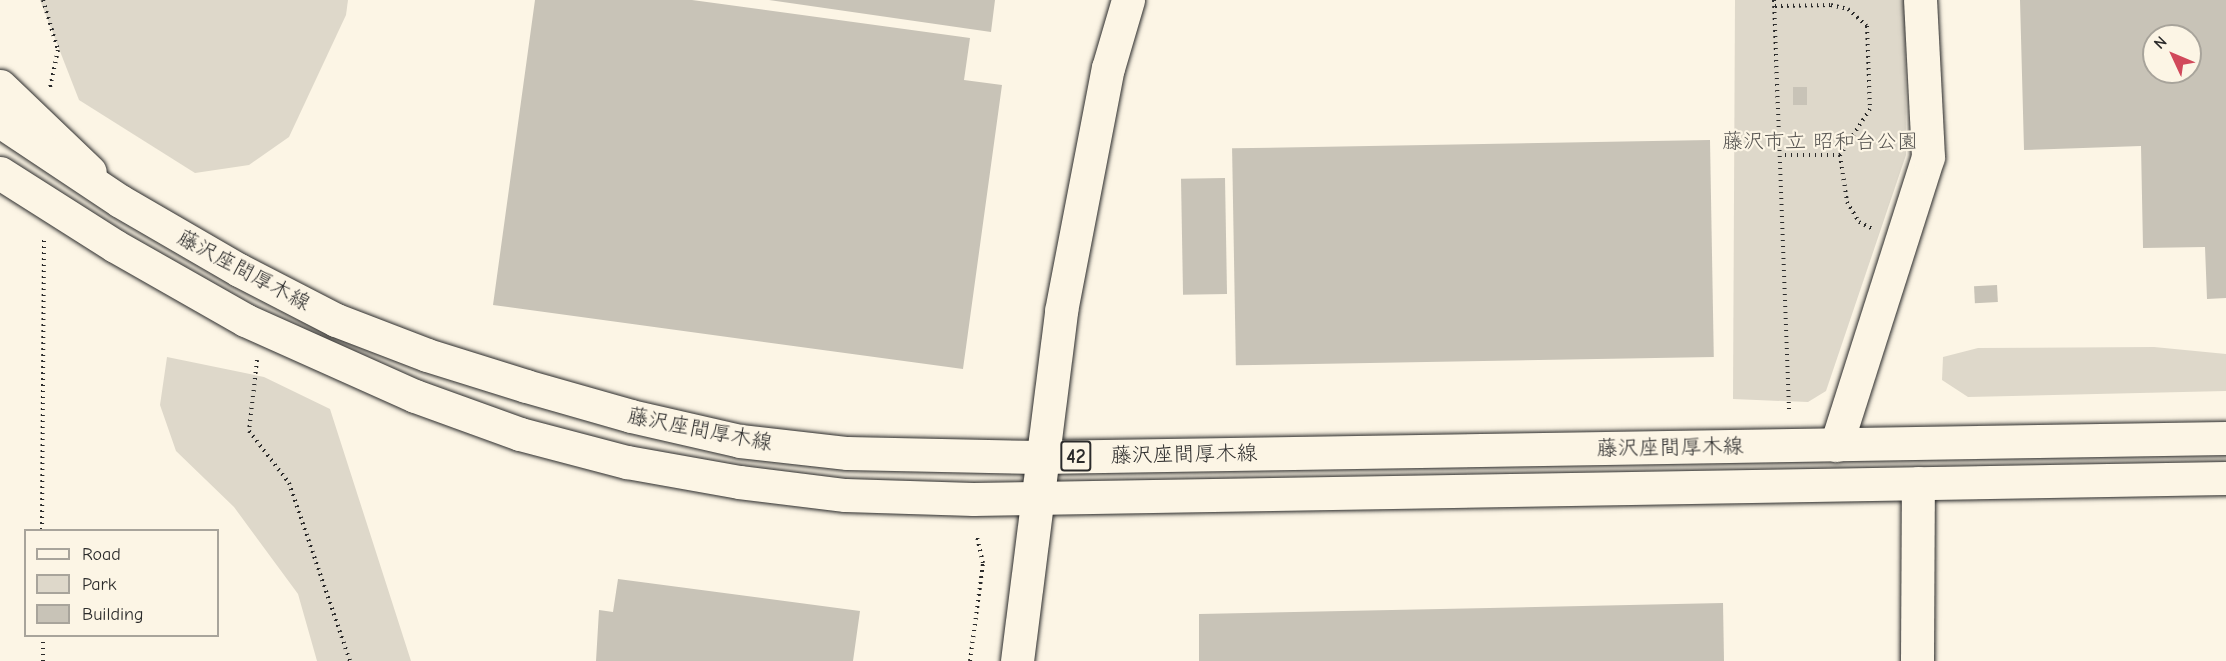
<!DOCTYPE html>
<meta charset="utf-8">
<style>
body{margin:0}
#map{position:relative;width:2226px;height:661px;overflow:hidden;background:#fcf5e5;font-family:"Comic Neue","Klee One",sans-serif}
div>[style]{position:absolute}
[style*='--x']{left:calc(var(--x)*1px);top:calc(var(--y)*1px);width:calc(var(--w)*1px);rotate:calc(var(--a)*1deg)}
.green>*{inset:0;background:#ded8ca}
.building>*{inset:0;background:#c8c3b7;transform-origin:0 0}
.path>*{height:4px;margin-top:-2px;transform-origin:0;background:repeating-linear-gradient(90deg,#2b2b2b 0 1.5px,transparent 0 6px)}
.roads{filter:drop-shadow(0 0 2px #2b2b2b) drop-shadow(0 0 2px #2b2b2b)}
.street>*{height:33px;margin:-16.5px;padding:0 16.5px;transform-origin:16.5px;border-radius:16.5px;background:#fcf5e5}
.secondary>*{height:33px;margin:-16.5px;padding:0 16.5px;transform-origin:16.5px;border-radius:16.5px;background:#fcf5e5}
.primary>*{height:33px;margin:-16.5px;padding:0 16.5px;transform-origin:16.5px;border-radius:16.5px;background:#fcf5e5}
span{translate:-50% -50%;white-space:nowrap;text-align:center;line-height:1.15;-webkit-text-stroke:4.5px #fcf5e5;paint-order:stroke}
.shield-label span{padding:2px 4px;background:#fcf5e5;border:2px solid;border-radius:4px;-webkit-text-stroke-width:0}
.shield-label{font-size:20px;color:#2b2b2b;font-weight:700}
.park-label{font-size:21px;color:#585653}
.street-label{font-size:21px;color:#2b2b2b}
.legend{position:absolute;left:24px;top:529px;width:195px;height:108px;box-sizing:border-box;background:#fcf5e5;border:2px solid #a8a49b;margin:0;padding:8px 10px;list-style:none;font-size:18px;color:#2b2b2b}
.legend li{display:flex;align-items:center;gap:12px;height:30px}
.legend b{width:30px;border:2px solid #a8a49b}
.north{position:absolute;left:2142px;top:24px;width:60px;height:60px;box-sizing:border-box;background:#fcf5e5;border:2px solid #a8a49b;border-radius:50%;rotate:314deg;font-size:16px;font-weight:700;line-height:24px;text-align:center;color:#2b2b2b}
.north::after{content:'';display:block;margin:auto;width:21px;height:27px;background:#d1495b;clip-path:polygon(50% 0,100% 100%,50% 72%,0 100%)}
</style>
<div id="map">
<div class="green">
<div style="clip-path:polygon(40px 0,348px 0,346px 15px,289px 137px,249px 165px,195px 173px,79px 100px)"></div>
<div style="clip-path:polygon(1735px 0,1905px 0,1906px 155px,1826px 391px,1808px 402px,1733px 399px)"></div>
<div style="clip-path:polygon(2154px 347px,2226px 354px,2226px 391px,1968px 397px,1942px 380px,1943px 357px,1978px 348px)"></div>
<div style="clip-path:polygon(167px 357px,264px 377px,330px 409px,411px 661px,317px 661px,298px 594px,234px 507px,176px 451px,160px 405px)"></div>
</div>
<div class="building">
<div style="clip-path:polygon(535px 0,692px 0,970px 38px,964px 80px,1002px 85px,963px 369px,493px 305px)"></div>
<div style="clip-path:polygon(769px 0,995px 0,991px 32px)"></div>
<div style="clip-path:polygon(evenodd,2020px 0,2226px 0,2226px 298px,2207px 299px,2205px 247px,2143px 248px,2141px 146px,2024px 150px,2020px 0,2154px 36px,2190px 36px,2190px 72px,2154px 72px,2154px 36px)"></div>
<div style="left:1793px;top:87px;width:14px;height:18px"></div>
<div style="left:1710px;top:140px;width:217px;height:478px;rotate:89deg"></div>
<div style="left:1225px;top:178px;width:116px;height:44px;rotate:89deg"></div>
<div style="left:1997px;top:285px;width:17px;height:23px;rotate:87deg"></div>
<div style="clip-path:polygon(618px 579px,860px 611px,853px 661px,596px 661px,599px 610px,613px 612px)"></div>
<div style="clip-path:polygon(1723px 603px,1724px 661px,1199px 661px,1199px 614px)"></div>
</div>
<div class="path">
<div style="--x:43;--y:0;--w:52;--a:73.3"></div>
<div style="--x:58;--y:50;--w:40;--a:102"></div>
<div style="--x:1774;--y:0;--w:414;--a:87.9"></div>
<div style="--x:1775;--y:6;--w:56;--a:-1"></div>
<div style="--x:1831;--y:5;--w:17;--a:13"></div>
<div style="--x:1848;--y:9;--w:25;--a:42"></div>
<div style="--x:1867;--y:26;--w:83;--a:87.9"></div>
<div style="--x:1870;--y:109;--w:55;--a:123.1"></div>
<div style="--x:1840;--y:155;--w:60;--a:180"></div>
<div style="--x:1840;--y:155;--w:48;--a:81.5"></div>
<div style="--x:1847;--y:202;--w:23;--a:59"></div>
<div style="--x:1859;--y:222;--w:16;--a:27"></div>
<div style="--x:257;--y:360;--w:71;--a:96.4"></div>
<div style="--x:249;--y:431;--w:66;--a:52.4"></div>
<div style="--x:289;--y:483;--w:188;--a:71.1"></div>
<div style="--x:42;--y:530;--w:290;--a:-89.6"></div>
<div style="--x:43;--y:636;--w:25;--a:90"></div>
<div style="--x:970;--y:661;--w:99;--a:-82.4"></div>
<div style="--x:983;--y:563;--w:26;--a:-103"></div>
</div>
<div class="roads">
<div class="street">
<div style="--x:0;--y:86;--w:124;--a:43.7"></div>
<div style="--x:1836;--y:445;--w:302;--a:-72.3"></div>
<div style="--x:1928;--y:157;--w:157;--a:-92.9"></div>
<div style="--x:1917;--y:661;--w:178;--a:-89.7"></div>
</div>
<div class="secondary">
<div style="--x:1017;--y:661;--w:353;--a:-82.8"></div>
<div style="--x:1061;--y:311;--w:248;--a:-79.1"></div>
<div style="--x:1108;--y:68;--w:71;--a:-73.6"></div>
</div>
<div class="primary">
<div style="--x:0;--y:121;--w:144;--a:33.7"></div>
<div style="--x:120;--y:201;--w:138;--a:30.1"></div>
<div style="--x:239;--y:270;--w:109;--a:27.3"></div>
<div style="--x:336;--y:320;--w:97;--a:21"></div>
<div style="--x:427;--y:355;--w:104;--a:17.4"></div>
<div style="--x:526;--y:386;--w:109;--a:15.9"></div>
<div style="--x:631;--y:416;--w:112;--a:12.9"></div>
<div style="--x:740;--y:441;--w:108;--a:6.4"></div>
<div style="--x:847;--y:453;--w:193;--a:1.2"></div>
<div style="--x:1040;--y:457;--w:1186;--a:-0.92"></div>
<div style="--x:0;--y:173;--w:136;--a:32.4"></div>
<div style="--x:115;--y:246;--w:150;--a:29.6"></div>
<div style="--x:245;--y:320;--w:186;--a:24.1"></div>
<div style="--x:415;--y:396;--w:112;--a:19.9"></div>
<div style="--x:520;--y:434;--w:111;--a:14.7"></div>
<div style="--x:627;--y:462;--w:114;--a:10.1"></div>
<div style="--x:739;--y:482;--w:107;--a:7"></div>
<div style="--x:845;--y:495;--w:128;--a:1.8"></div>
<div style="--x:973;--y:499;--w:1253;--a:-0.96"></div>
</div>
</div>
<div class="shield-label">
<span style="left:1076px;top:456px">42</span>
</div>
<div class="park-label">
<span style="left:1820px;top:141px">藤沢市立 昭和台公園</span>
</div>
<div class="street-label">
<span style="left:244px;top:270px;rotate:28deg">藤沢座間厚木線</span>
<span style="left:700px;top:429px;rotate:11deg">藤沢座間厚木線</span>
<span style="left:1670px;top:447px;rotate:-1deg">藤沢座間厚木線</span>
<span style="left:1184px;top:454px;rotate:-1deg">藤沢座間厚木線</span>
</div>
<ul class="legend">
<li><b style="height:8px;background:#fcf5e5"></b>Road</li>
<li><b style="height:16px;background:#ded8ca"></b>Park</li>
<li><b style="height:16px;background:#c8c3b7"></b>Building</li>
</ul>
<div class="north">N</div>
</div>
